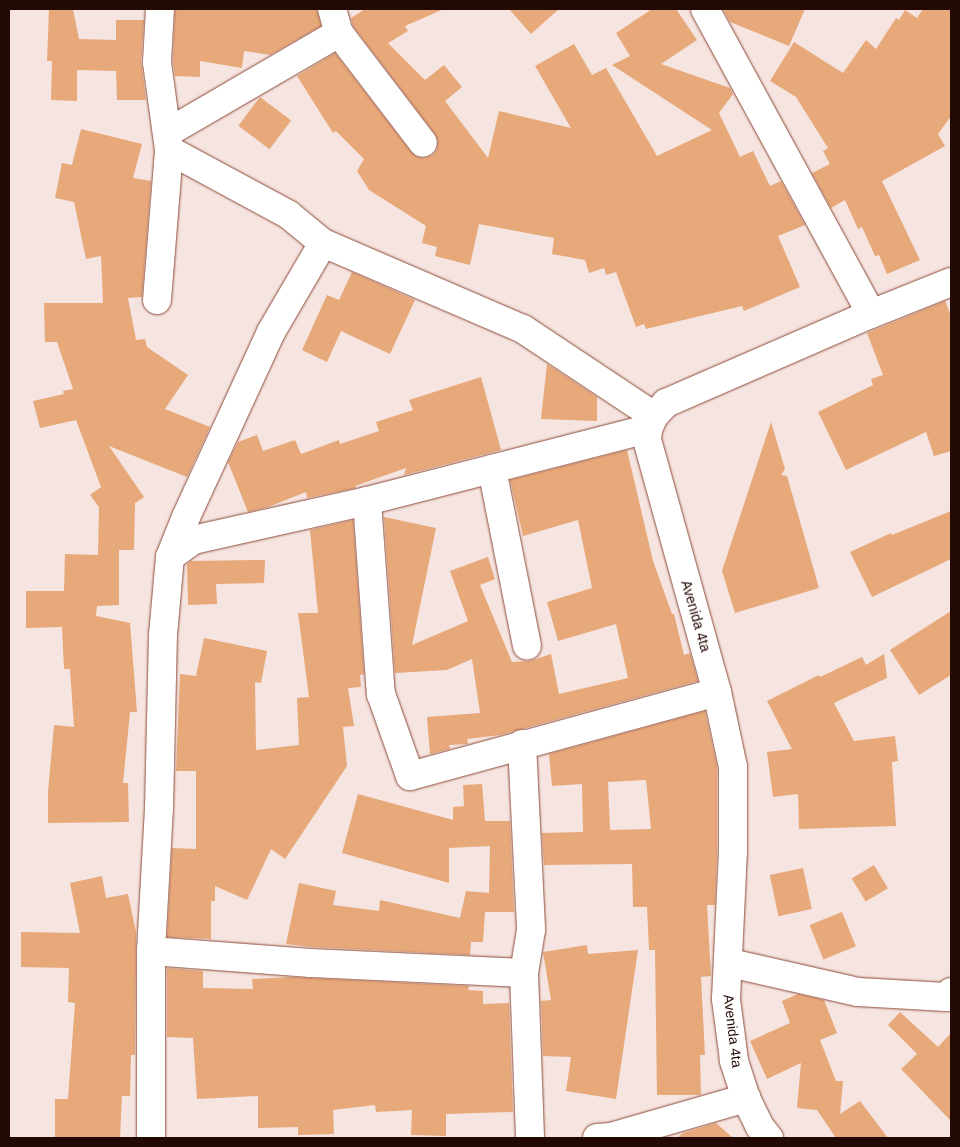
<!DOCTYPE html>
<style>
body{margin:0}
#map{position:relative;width:960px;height:1147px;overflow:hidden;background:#f5e4e0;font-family:Arial,sans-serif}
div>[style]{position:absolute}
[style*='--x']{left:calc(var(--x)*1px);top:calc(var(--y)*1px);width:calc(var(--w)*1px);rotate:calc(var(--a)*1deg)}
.building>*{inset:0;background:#e7a87a;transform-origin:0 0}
.roads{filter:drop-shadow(0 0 1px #8c4936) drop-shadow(0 0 1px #8c4936)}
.minor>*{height:28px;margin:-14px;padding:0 14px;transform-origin:14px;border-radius:14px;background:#fff}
.tertiary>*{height:28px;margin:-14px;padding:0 14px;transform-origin:14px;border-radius:14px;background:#fff}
span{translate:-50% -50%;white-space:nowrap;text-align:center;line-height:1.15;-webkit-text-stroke:4px #fff;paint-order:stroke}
.street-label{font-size:14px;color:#230903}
.frame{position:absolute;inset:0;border:10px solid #230903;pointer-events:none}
</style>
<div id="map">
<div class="building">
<div style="clip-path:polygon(49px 9px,73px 9px,79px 39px,116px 40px,116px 20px,144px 20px,141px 61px,146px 100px,117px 100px,116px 71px,77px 70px,77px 101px,51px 100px,52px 61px,47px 61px)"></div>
<div style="clip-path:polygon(175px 9px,317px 9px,321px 26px,270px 55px,244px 51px,242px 68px,200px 61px,200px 77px,175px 76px,173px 61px)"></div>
<div style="clip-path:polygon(365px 9px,444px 9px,405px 26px,408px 31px,388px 43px,425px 80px,444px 65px,462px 87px,445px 101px,488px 158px,499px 111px,571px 128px,535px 66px,574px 44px,592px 75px,606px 68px,657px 156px,712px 130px,612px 65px,630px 56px,616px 33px,652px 9px,676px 9px,697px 40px,661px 64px,730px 88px,733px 94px,719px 113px,740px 157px,753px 151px,770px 186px,781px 181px,805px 225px,778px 236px,800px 287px,744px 311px,742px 306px,646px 329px,644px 324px,636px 327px,616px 272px,606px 275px,604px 268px,589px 273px,585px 260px,552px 254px,554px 238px,479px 224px,470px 265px,435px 256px,437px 247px,422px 243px,426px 226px,369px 190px,357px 171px,364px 159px,336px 131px,333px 133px,297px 76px,335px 53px,411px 152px,417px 157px,425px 158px,433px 155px,437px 149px,438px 141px,435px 134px,353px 26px,351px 18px)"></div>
<div style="clip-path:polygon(509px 9px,559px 9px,531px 34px)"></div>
<div style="clip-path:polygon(723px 9px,805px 9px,789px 46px,730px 22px)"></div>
<div style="clip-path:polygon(923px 9px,951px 9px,951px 116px,938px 134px,945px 146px,882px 181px,920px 260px,887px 274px,879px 255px,875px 256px,862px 227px,858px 229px,845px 200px,831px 208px,812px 173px,830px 164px,823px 151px,828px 148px,796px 97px,770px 81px,794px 42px,843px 73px,866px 40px,876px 49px,896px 18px,899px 20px,905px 10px,917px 18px)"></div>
<div style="left:260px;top:97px;width:39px;height:36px;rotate:37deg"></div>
<div style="clip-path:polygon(81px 129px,142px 144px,133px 178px,151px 181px,142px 297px,128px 298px,136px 340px,145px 339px,147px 347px,188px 375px,165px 409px,210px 427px,187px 477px,109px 446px,144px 497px,135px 503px,134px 550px,119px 550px,119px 605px,97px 606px,96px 616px,130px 623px,137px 712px,130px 712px,123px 783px,128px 783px,129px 822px,48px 823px,48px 792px,54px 725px,74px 727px,70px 669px,64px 669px,62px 627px,26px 628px,26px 591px,64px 591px,65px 554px,98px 555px,99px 507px,90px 495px,101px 487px,76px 420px,40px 428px,33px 401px,64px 394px,63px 391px,73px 389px,57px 342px,45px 342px,44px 303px,103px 303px,101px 256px,86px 259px,74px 202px,55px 198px,62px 163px,72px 165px)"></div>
<div style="clip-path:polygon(352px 272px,415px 300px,390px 354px,341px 331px,327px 362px,302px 350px,327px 295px,339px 300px)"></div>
<div style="clip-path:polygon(945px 301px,951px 316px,951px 451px,934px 456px,926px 432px,846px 470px,818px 412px,873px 385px,871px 379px,883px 375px,867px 333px)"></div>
<div style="clip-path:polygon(547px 364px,597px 397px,597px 421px,541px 419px)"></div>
<div style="clip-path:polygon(481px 377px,501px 450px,404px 475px,406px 468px,355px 486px,356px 488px,307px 498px,306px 492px,268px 507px,248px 512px,228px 462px,238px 442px,257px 435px,263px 451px,295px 440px,301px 454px,339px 440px,340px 444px,379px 431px,376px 422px,413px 410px,409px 400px)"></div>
<div style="clip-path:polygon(771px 422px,785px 469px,781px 475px,787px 476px,819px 588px,735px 613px,722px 571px)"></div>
<div style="clip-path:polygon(627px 450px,653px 561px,672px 614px,674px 614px,684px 655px,690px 653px,698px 681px,500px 735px,467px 739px,468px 744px,449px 745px,450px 749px,430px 754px,427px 717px,480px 713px,472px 659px,447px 670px,395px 673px,384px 517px,436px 528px,412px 645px,468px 621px,450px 571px,488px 557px,495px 579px,480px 585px,512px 662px,530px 661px,551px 654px,559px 694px,628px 678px,616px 624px,558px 641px,547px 602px,592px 588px,578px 520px,523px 536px,510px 480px)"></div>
<div style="clip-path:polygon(951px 511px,951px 559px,872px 597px,850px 552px,891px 533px,892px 535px)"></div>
<div style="clip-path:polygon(353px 520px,364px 674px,360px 675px,361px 687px,348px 688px,354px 726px,343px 727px,347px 766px,285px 859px,271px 849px,247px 900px,215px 886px,215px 901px,211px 901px,211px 939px,167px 937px,172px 848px,196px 849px,196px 771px,176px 771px,180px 674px,196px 676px,204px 638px,267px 651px,261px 683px,255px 682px,256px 750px,299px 745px,297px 698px,309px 697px,298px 613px,318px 613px,310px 530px)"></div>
<div style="clip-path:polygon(265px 560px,264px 583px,216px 584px,217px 604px,188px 605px,187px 564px,191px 561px)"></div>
<div style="clip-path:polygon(951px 611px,951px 675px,919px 695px,890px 650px)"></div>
<div style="clip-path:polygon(884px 654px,887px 678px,834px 703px,854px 741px,895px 736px,898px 761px,892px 762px,896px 826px,799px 829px,798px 794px,773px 797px,767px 752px,792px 749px,767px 701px,819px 675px,820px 677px,862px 657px,866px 665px)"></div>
<div style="clip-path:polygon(evenodd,705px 711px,717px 766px,717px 852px,715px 905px,707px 905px,711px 976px,701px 977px,705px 1055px,700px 1055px,701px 1095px,657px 1095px,655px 950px,649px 950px,647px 907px,633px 907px,632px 864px,544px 865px,542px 833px,583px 832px,582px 784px,552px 786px,549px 754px,705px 711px,646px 780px,651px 829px,610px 830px,608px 782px,646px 780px)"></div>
<div style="clip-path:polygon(482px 784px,485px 821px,510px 821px,514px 912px,485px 912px,483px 942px,471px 942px,470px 955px,312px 947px,286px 944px,299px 883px,336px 891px,333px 905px,379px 911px,380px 900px,460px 918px,466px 891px,489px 893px,490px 846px,449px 848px,449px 883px,342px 853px,358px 794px,453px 820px,453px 807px,464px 806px,463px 785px)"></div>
<div style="left:874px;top:865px;width:27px;height:26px;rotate:59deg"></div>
<div style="left:803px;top:868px;width:42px;height:34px;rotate:78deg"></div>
<div style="clip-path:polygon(102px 876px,106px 898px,128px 894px,136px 932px,135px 1055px,131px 1055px,130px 1096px,122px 1096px,120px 1138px,55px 1138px,55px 1099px,68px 1099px,75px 1003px,68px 1002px,69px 968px,21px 967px,21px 932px,80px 933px,70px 883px)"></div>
<div style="left:842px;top:912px;width:37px;height:35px;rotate:68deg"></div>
<div style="clip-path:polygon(587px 945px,588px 954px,638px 950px,616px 1099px,566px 1091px,571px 1057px,543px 1056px,541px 1001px,551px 1000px,543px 952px)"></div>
<div style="clip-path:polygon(167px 968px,203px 971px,203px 988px,253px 989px,252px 979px,290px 977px,469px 986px,468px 990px,483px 991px,483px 1004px,509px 1003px,513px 1112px,446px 1114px,446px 1136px,411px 1135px,412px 1110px,376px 1112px,375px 1105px,333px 1110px,334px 1134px,298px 1135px,298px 1127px,258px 1128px,258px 1096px,197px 1099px,193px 1038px,167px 1037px)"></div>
<div style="clip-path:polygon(798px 994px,824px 1000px,837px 1033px,820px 1040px,836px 1081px,843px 1081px,840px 1114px,860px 1101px,888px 1138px,836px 1138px,817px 1110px,797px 1108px,801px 1063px,767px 1079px,750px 1041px,790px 1023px,782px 1001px)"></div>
<div style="clip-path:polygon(900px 1012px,938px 1047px,951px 1033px,951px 1121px,901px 1069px,917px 1054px,888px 1025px)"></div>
<div style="clip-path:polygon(716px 1123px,733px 1138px,677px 1138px,683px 1133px)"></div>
</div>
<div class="roads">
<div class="minor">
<div style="--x:332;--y:9;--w:25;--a:74"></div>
<div style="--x:339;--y:33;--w:138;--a:52.6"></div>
<div style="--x:705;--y:9;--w:347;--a:61.4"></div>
<div style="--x:167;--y:133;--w:199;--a:-30.2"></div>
<div style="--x:169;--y:150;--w:136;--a:28.4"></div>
<div style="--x:289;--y:215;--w:44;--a:39.5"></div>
<div style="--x:323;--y:243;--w:218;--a:23.3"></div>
<div style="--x:523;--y:329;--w:157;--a:33.6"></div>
<div style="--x:157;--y:300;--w:150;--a:-85.4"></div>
<div style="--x:169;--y:150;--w:89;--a:-97.8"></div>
<div style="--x:157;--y:62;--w:53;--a:-86.8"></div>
<div style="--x:492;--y:469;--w:180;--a:78.8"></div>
<div style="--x:367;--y:501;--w:194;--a:85.9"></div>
<div style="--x:381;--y:694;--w:87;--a:70.5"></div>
<div style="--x:410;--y:776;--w:318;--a:-15.3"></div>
<div style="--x:170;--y:557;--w:29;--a:-36"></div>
<div style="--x:193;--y:540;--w:178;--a:-12.6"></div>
<div style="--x:367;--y:501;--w:290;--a:-14.4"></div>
<div style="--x:522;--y:744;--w:186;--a:87.2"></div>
<div style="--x:531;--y:930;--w:44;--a:99.2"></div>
<div style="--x:524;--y:973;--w:165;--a:87.9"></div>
<div style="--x:151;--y:951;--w:160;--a:4.3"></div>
<div style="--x:311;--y:963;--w:213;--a:2.7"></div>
<div style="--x:730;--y:963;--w:131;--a:12.8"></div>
<div style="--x:858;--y:992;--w:88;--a:3.3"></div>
<div style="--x:946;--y:997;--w:7;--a:-45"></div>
<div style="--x:151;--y:1138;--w:187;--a:-90"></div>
<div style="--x:151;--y:951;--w:142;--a:-86.8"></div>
<div style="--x:159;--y:809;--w:174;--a:-88.7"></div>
<div style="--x:163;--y:635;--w:78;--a:-84.9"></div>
<div style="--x:170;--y:557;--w:43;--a:-68.2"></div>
<div style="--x:186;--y:517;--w:204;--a:-65.3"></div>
<div style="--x:271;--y:332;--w:103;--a:-59.7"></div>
<div style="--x:597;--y:1138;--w:14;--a:-4"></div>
<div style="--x:611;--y:1137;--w:141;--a:-16.1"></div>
</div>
<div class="tertiary">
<div style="--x:769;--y:1138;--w:14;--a:-129"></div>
<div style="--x:760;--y:1127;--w:32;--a:-116"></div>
<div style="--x:746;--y:1098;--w:40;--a:-108"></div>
<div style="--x:734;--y:1060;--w:62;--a:-97.5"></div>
<div style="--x:726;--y:999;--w:147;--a:-87.3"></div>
<div style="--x:733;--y:852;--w:85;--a:-90"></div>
<div style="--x:733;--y:767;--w:77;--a:-102"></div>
<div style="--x:717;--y:692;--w:262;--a:-105.5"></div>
<div style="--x:647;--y:440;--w:11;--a:-85"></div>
<div style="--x:648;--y:429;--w:14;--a:-65"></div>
<div style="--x:654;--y:416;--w:18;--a:-47"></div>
<div style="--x:666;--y:403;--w:223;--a:-23.5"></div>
<div style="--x:871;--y:314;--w:86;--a:-21.8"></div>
</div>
</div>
<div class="street-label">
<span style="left:696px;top:616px;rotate:74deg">Avenida 4ta</span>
<span style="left:733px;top:1031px;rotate:83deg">Avenida 4ta</span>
</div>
<div class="frame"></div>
</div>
